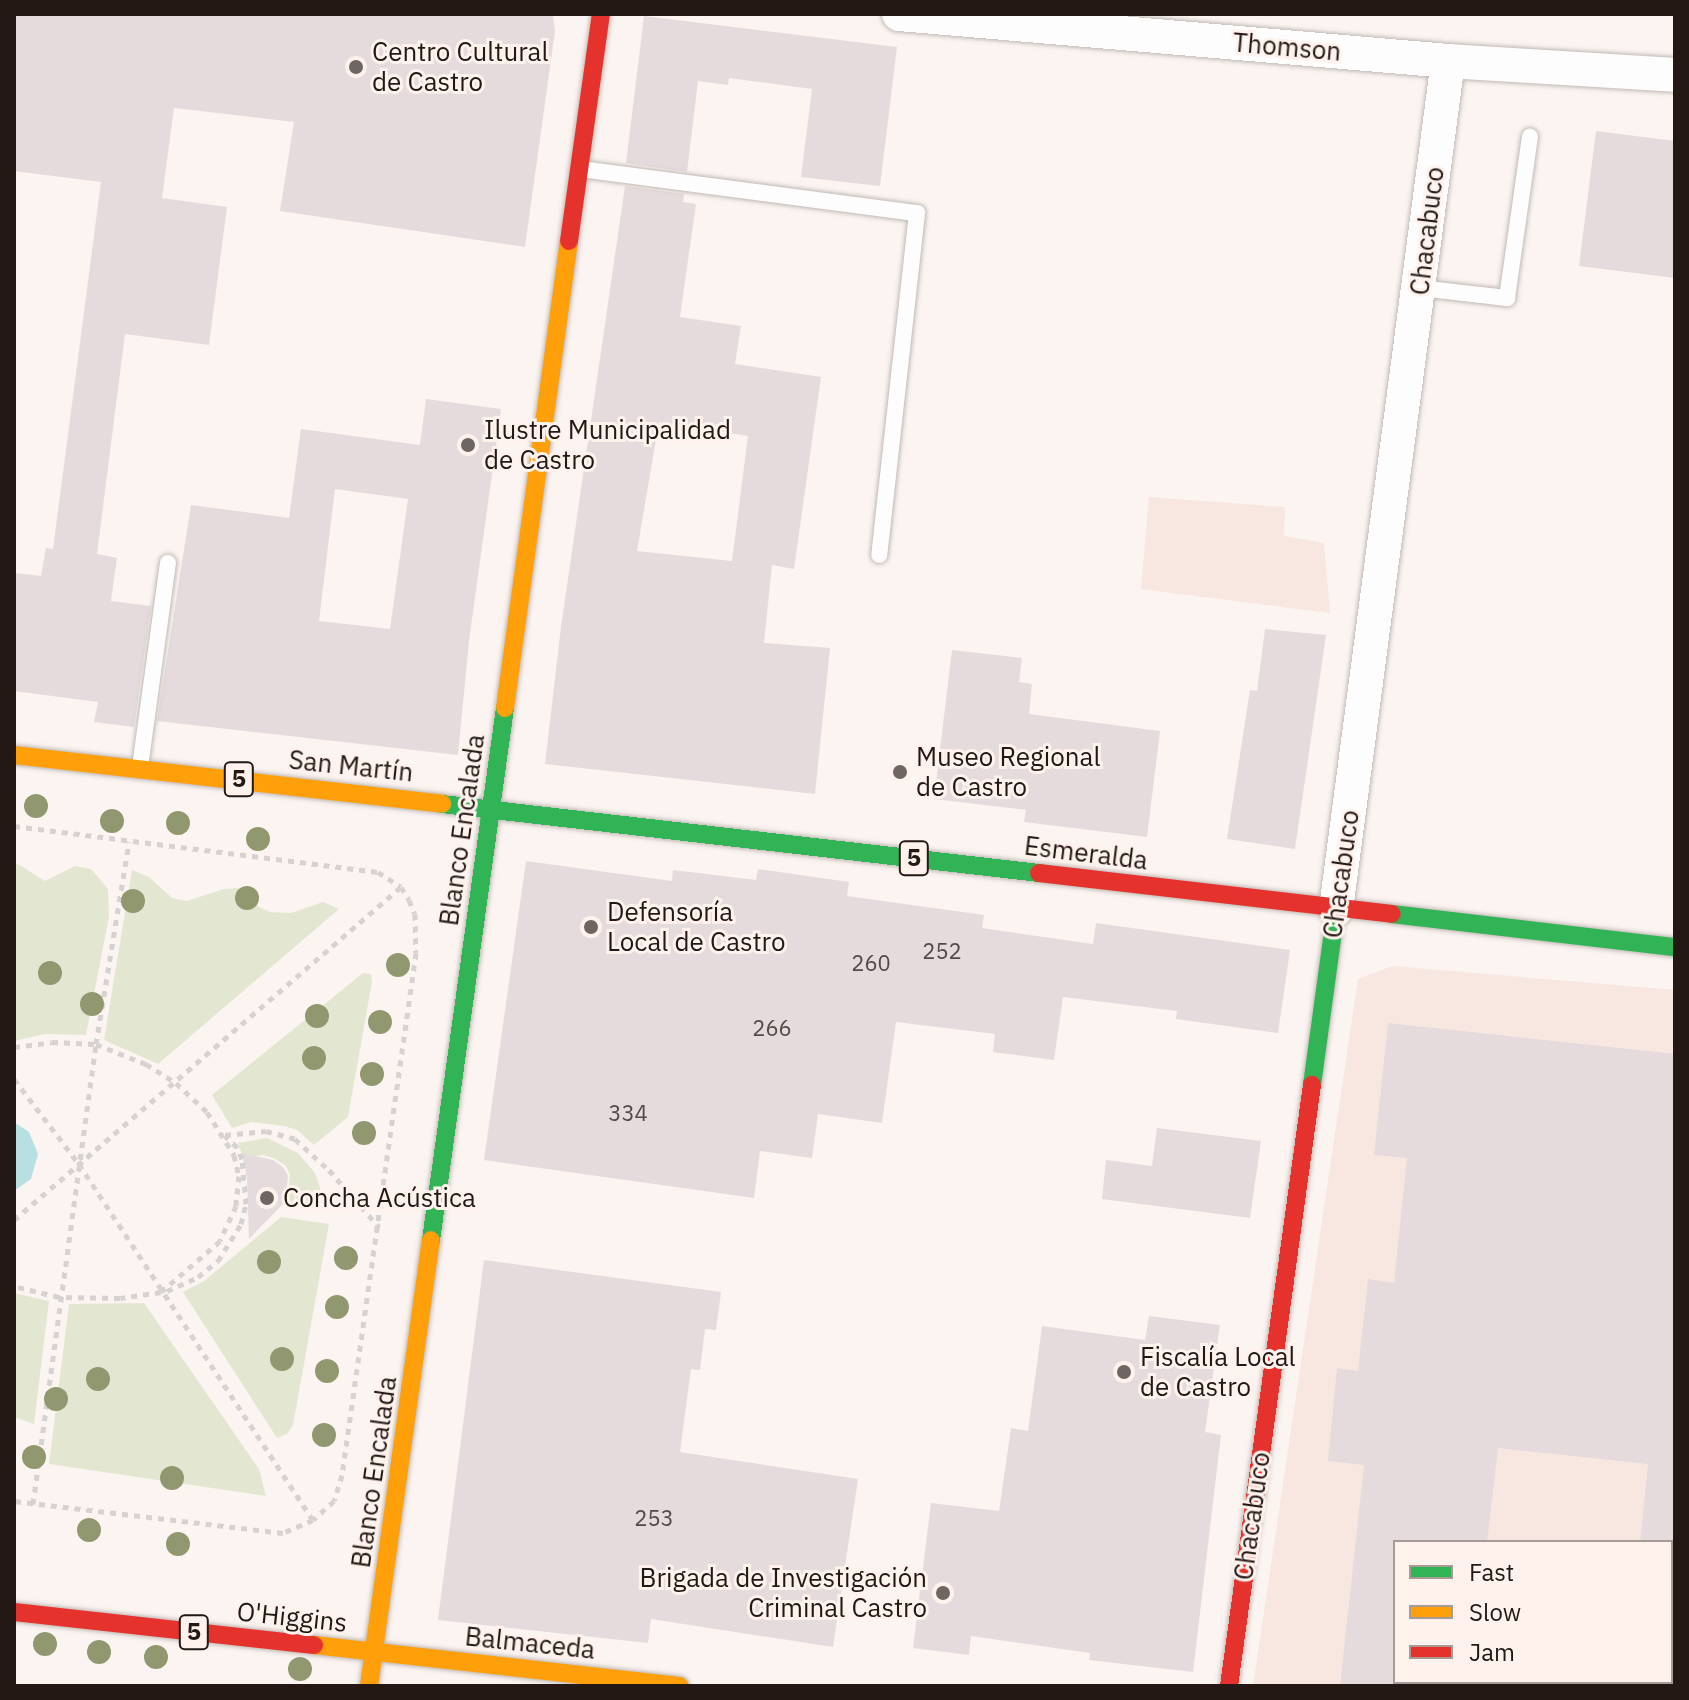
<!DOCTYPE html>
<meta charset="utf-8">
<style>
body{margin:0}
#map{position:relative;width:1689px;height:1700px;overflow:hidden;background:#fbf4f1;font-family:"IBM Plex Sans",sans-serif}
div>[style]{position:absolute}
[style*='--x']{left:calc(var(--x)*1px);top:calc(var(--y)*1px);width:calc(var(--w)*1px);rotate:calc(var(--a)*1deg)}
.built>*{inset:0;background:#f7e7e0}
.green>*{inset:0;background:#e3e7d2}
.water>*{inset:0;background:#b8e0e1}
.building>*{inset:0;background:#e5dbdc}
.path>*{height:5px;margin-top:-2.5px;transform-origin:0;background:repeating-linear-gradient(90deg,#d5d2d1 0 6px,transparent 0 12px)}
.roads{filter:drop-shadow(0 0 2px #c1b9b4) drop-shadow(0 0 2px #c1b9b4)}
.lane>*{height:16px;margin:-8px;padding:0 8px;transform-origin:8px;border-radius:8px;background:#fefdfd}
.street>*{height:34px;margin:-17px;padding:0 17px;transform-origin:17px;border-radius:17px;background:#fefdfd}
.fast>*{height:18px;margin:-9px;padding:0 9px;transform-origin:9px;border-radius:9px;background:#30b455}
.slow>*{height:18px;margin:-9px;padding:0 9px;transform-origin:9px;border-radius:9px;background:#ff9f0a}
.jam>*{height:18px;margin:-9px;padding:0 9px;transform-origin:9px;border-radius:9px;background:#e5322d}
.trees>*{width:24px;height:24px;margin:-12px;border-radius:50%;background:#919870}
.dots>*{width:22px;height:22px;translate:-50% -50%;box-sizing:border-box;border:4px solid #fff2ed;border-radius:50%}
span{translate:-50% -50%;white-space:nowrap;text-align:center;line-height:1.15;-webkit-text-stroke:6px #fff2ed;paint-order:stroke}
.number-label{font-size:22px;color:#544946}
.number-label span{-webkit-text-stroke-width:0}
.shield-label span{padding:2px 6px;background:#fff2ed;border:2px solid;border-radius:6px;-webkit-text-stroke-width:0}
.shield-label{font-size:24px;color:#231814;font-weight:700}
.street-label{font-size:26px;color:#231814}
.poi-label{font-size:26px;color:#231814}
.left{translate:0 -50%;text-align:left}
.right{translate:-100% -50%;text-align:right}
.frame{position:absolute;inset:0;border:16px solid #231814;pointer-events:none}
.legend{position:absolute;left:1393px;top:1540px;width:280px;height:144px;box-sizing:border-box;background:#fff2ed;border:2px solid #a79b96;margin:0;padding:10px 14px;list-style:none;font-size:24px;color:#231814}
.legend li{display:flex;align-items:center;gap:16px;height:40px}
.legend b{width:40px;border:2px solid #a79b96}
</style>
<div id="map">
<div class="built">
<div style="clip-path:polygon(1149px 497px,1285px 507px,1284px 536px,1324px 543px,1330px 613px,1141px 589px)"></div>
<div style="clip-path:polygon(evenodd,1392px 966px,1675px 990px,1675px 1686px,1253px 1686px,1358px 979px,1392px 966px,1395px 1542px,1671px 1542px,1671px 1682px,1395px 1682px,1395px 1542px)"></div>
</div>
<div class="green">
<div style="clip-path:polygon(18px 864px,45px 881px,75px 866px,91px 869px,108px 889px,109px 917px,86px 1035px,45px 1034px,14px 1041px,14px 865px)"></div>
<div style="clip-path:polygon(132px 870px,149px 877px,172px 898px,187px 901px,224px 889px,239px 888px,259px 907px,270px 912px,291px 913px,323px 902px,339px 909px,158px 1064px,104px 1040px)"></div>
<div style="clip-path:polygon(363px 973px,371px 974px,372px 982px,348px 1117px,314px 1145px,297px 1130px,284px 1126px,251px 1122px,232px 1128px,212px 1095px)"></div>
<div style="clip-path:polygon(267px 1138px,298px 1153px,315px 1173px,321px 1191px,319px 1206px,288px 1202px,290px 1175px,286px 1166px,274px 1158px,262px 1155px,244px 1159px,238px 1143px)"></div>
<div style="clip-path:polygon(281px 1217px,329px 1224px,293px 1425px,287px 1434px,277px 1438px,183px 1292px,204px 1281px)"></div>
<div style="clip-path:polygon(14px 1293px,49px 1301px,34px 1424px,14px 1417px)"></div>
<div style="clip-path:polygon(144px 1303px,259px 1469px,266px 1496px,49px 1464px,69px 1304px)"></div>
</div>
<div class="water">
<div style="clip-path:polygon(14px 1122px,29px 1132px,38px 1154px,31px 1179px,14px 1191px)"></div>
</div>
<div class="building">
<div style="clip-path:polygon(14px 14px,553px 16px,555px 31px,525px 247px,280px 211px,294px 122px,174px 108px,162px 198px,227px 207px,209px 345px,125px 334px,97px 554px,117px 558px,111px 601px,151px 606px,134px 727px,94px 722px,98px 702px,14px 691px,14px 573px,41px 576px,46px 548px,53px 549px,101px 182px,14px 171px)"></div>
<div style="clip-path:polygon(644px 16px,897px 47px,880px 186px,801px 177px,812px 89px,729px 78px,728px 85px,698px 81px,687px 172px,626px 163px)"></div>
<div style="clip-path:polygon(1596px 131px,1675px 141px,1675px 278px,1579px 266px)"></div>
<div style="clip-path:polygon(evenodd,625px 186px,684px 194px,683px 202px,696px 204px,680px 317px,741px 326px,735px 364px,821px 377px,794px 569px,772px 565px,764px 643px,830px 648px,815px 794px,545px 764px,561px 627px,625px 186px,659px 422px,748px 436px,732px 561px,637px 551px,659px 422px)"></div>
<div style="clip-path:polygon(evenodd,426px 399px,501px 409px,469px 641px,458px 755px,157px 721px,191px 505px,289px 518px,301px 429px,420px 445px,426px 399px,335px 489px,408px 499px,390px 629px,319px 621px,335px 489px)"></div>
<div style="clip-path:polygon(1265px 629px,1326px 635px,1295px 849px,1227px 839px,1250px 690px,1257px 691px)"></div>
<div style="clip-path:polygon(952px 650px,1022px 658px,1019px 682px,1032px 684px,1029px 714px,1160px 731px,1147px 837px,1024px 822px,1026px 810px,934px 799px)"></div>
<div style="clip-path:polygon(526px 861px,672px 881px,673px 870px,756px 880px,758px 869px,849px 882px,847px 896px,984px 915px,982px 928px,1093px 944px,1096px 923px,1290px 950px,1278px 1033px,1176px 1019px,1177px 1011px,1063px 997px,1054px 1060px,993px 1052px,995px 1034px,896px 1022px,882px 1123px,818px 1114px,812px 1158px,760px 1151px,754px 1198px,484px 1160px)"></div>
<div style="clip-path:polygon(1388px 1023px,1675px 1054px,1675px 1542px,1640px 1542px,1648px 1464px,1498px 1448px,1487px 1542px,1395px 1542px,1395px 1686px,1340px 1686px,1364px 1465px,1328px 1461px,1337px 1368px,1358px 1371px,1368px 1279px,1394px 1283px,1407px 1158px,1374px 1155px)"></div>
<div style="clip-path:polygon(1157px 1128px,1261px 1141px,1250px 1218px,1102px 1199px,1106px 1160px,1152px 1166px)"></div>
<div style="clip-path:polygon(242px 1153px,273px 1160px,283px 1167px,288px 1176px,285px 1202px,249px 1239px,247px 1178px)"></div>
<div style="clip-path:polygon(484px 1260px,721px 1292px,716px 1330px,705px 1329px,700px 1370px,691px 1369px,680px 1452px,858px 1479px,833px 1647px,651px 1619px,648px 1643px,438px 1620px)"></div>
<div style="clip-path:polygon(1149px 1316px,1220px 1325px,1205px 1432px,1221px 1435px,1193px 1672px,1089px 1660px,1090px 1653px,971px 1636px,969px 1655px,913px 1648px,931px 1503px,999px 1511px,1011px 1428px,1028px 1431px,1042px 1326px,1145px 1340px)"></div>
</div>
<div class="path">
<div style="--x:14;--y:826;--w:367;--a:7.2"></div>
<div style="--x:378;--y:872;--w:27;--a:33"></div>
<div style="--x:401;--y:887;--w:15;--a:58"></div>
<div style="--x:409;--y:900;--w:15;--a:67"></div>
<div style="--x:415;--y:914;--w:39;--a:89"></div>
<div style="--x:416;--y:953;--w:527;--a:98.07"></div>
<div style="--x:342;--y:1475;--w:27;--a:107"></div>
<div style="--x:334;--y:1501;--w:28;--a:138"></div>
<div style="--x:313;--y:1520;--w:33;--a:157"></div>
<div style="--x:283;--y:1533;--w:271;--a:-173.2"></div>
<div style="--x:14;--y:1047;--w:38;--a:-7"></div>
<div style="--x:52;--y:1042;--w:44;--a:2.6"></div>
<div style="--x:96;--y:1044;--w:54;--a:21.8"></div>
<div style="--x:146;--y:1064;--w:36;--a:32"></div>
<div style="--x:176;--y:1083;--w:42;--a:43.1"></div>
<div style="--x:207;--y:1112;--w:51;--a:57.9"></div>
<div style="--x:234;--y:1155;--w:22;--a:77"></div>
<div style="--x:239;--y:1176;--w:30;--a:96"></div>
<div style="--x:236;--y:1206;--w:38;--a:115"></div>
<div style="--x:220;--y:1241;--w:78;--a:139.2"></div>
<div style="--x:161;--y:1292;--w:41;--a:171.7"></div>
<div style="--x:120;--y:1298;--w:61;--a:-179.1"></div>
<div style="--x:59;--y:1297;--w:46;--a:-166.3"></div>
<div style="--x:14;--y:1079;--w:107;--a:52.6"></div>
<div style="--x:79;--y:1164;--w:426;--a:56.7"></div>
<div style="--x:225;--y:1135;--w:41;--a:-5.6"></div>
<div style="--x:266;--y:1131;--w:30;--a:15"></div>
<div style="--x:295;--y:1139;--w:46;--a:42.4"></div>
<div style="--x:329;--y:1170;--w:76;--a:48.7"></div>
<div style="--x:14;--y:1220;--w:511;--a:-40.71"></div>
<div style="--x:167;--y:1291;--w:34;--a:-24"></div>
<div style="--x:198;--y:1277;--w:26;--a:-39"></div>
<div style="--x:218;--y:1261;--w:44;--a:-58.1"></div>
<div style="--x:241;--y:1224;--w:21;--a:-76"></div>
<div style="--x:246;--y:1204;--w:45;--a:-95.1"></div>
<div style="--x:242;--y:1159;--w:13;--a:-113"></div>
<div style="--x:237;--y:1147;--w:16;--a:-137"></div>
<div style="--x:33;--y:1504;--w:464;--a:-82.2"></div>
<div style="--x:96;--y:1044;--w:205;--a:-80.7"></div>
</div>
<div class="roads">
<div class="lane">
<div style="--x:581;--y:169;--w:339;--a:7.5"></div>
<div style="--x:917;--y:213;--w:344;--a:96.3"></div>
<div style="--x:1420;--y:288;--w:88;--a:6.6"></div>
<div style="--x:1507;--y:298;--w:163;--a:-81.9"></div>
<div style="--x:140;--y:767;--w:206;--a:-82.2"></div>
</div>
<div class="street">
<div style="--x:899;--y:14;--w:551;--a:4.89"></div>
<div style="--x:1448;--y:61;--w:227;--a:3.5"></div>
<div style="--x:1336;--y:909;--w:855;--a:-82.48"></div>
</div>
<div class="fast">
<div style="--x:442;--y:804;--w:601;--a:6.59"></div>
<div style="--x:1392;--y:914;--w:285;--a:6.7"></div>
<div style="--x:1312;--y:1085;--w:178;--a:-82.2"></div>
<div style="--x:431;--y:1240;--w:537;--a:-82.08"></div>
</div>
<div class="slow">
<div style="--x:505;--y:708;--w:471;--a:-82.2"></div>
<div style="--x:14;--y:755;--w:431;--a:6.5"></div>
<div style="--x:314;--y:1645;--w:368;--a:6.4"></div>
<div style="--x:369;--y:1686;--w:450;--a:-82.1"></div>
</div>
<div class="jam">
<div style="--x:569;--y:241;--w:229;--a:-82"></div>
<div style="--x:1039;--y:873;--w:355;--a:6.6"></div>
<div style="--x:14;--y:1612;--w:302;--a:6.3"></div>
<div style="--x:1229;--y:1686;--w:607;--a:-82.14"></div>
</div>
</div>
<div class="trees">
<div style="left:36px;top:806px"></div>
<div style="left:112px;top:821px"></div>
<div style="left:178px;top:823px"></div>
<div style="left:258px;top:839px"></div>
<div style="left:247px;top:898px"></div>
<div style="left:133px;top:901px"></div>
<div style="left:398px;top:965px"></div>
<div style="left:50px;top:973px"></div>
<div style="left:92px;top:1004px"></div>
<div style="left:317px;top:1016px"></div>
<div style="left:380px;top:1022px"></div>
<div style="left:314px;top:1058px"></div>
<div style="left:372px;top:1074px"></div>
<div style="left:364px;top:1133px"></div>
<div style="left:346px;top:1258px"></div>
<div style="left:269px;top:1262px"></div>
<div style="left:337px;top:1307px"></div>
<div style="left:282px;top:1359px"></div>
<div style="left:327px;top:1371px"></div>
<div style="left:98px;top:1379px"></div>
<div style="left:56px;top:1399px"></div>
<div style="left:324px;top:1435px"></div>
<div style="left:34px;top:1457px"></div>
<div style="left:172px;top:1478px"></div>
<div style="left:89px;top:1530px"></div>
<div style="left:178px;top:1544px"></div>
<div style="left:45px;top:1644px"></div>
<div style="left:99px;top:1652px"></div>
<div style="left:156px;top:1657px"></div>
<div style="left:300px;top:1669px"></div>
</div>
<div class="dots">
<div style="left:356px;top:67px;background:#6f6561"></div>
<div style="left:468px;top:445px;background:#6f6561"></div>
<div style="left:900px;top:772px;background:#6f6561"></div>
<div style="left:591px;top:927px;background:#6f6561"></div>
<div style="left:267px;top:1198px;background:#6f6561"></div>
<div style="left:1124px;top:1372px;background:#6f6561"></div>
<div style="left:943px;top:1593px;background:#6f6561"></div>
</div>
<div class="number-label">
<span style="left:942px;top:951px">252</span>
<span style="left:871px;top:963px">260</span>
<span style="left:772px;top:1028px">266</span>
<span style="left:628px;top:1113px">334</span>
<span style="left:654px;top:1518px">253</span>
</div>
<div class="shield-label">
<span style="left:239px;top:779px">5</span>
<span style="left:914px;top:858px">5</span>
<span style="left:194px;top:1632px">5</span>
</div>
<div class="street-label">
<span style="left:1287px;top:47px;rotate:5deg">Thomson</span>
<span style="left:1427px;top:231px;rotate:-83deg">Chacabuco</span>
<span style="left:351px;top:766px;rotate:6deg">San Martín</span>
<span style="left:462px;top:830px;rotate:-82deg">Blanco Encalada</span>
<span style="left:1086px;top:853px;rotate:7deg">Esmeralda</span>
<span style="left:1341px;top:874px;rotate:-82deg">Chacabuco</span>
<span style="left:374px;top:1472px;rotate:-82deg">Blanco Encalada</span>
<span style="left:1252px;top:1516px;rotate:-82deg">Chacabuco</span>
<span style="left:292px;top:1617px;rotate:6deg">O'Higgins</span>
<span style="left:530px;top:1643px;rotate:6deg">Balmaceda</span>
</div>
<div class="poi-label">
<span class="left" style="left:372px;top:67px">Centro Cultural<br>de Castro</span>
<span class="left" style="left:484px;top:445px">Ilustre Municipalidad<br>de Castro</span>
<span class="left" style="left:916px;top:772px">Museo Regional<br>de Castro</span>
<span class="left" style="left:607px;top:927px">Defensoría<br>Local de Castro</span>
<span class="left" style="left:283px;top:1198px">Concha Acústica</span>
<span class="left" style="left:1140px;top:1372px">Fiscalía Local<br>de Castro</span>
<span class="right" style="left:927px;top:1593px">Brigada de Investigación<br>Criminal Castro</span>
</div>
<div class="frame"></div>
<ul class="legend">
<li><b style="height:10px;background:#30b455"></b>Fast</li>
<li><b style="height:10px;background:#ff9f0a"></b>Slow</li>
<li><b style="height:10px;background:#e5322d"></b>Jam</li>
</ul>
</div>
